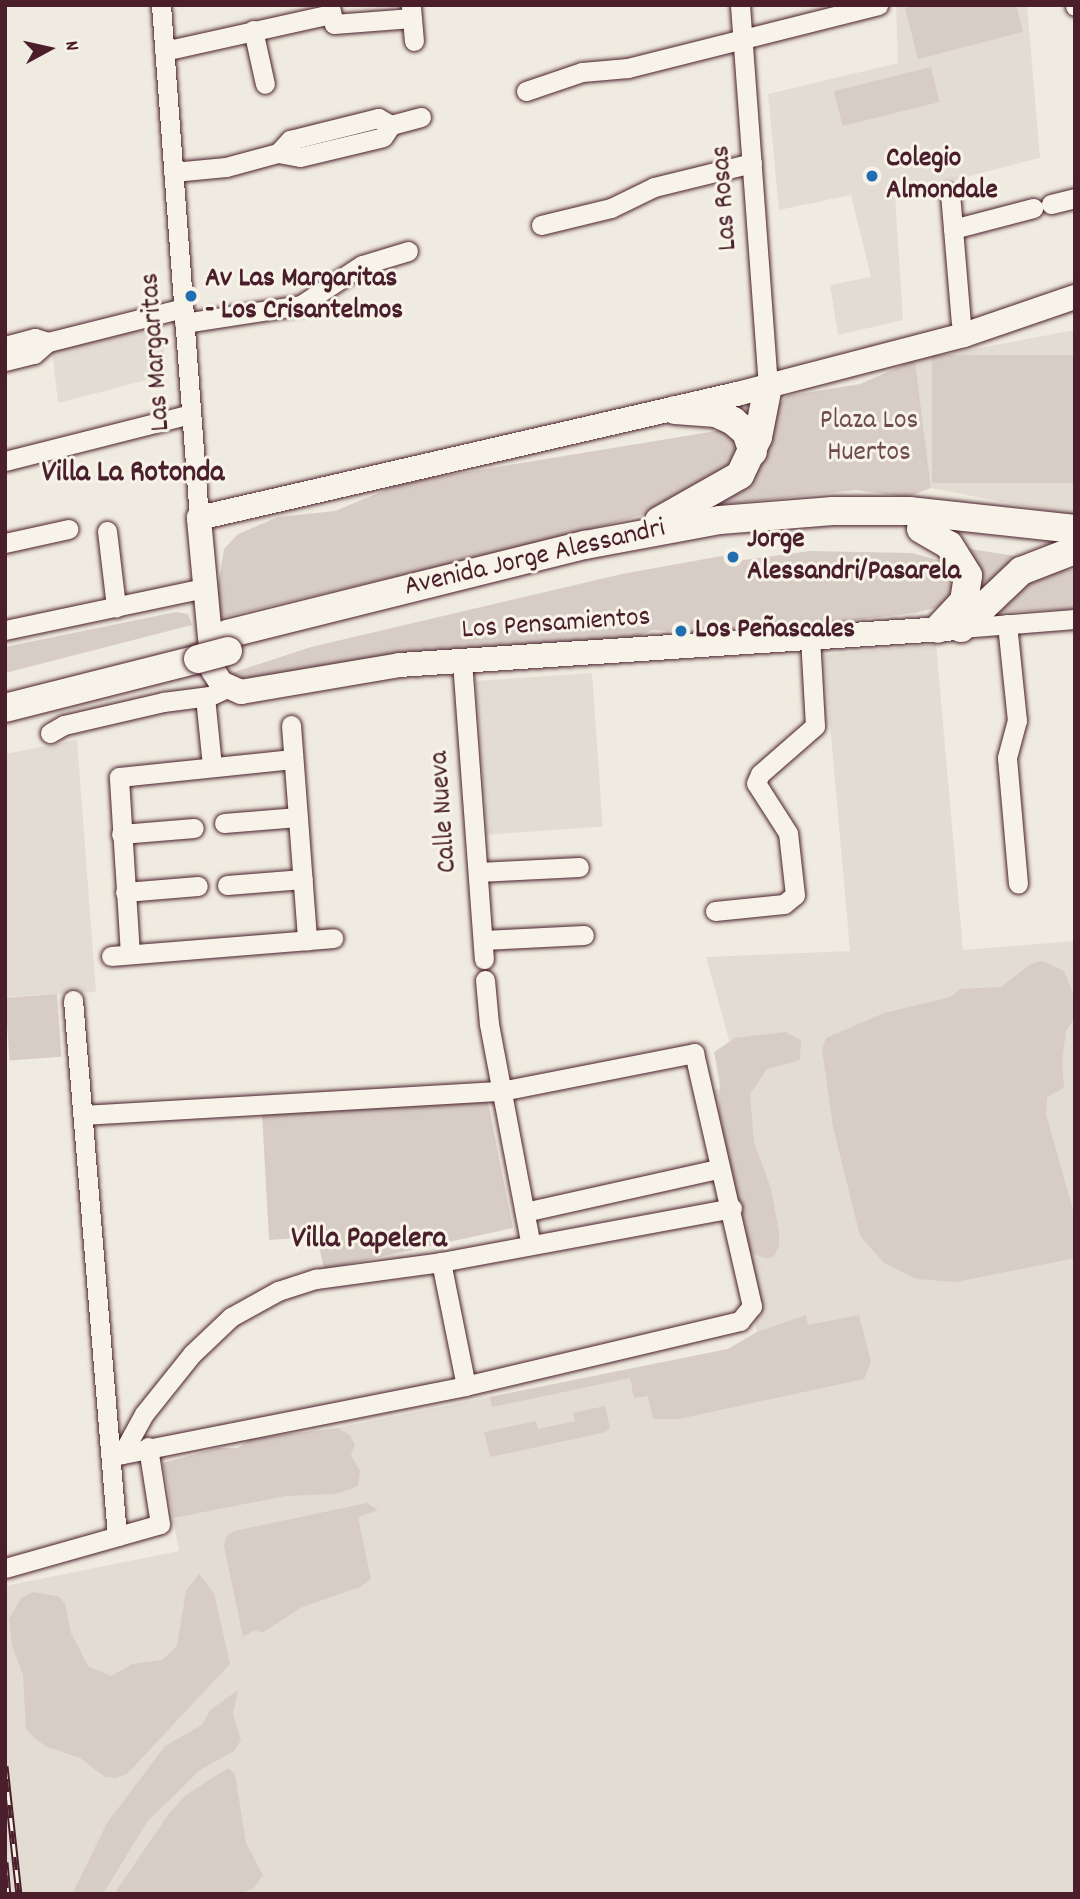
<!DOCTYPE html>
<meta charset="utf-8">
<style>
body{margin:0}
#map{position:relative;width:1080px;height:1899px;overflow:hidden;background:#f0ebe0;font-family:Dekko,sans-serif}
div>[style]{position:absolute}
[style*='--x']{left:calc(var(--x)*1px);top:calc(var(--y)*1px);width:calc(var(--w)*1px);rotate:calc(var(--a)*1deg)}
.built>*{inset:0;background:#e3dcd2;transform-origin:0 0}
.green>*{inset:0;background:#d8cdc6;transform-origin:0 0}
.roads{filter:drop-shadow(0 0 2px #4a1f2b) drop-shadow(0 0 2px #4a1f2b)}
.minor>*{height:19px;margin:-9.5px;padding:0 9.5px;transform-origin:9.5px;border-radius:9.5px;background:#f7f3e8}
.major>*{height:24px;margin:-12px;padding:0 12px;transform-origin:12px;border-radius:12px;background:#f7f3e8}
.highway>*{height:28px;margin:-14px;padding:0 14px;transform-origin:14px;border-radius:14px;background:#f7f3e8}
.rail>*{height:7px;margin-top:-3.5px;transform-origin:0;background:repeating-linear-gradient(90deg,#f7f3e8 0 13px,#4a1f2b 0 26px);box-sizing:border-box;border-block:2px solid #4a1f2b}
.bridges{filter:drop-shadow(0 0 2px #4a1f2b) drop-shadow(0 0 2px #4a1f2b)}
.highway-bridge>*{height:28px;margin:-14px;padding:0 14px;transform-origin:14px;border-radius:14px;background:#f7f3e8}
.dots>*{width:19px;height:19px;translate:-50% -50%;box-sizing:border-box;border:4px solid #f7f3e8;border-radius:50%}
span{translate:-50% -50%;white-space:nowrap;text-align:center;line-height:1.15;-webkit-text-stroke:6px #f7f3e8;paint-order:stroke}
.poi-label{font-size:28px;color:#4a1f2b;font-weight:700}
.left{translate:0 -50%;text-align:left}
.street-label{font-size:28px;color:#4a1f2b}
.park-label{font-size:28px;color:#6e4a52}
.neighbourhood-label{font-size:30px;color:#4a1f2b;font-weight:700}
.frame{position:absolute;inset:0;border:7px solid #4a1f2b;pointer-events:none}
.north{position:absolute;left:14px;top:14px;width:70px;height:70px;-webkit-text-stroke:5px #f7f3e8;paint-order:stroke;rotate:82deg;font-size:19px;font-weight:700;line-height:28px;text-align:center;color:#4a1f2b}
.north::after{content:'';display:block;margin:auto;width:24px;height:32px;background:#4a1f2b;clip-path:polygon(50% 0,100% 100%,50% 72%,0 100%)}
</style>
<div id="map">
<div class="built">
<div style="clip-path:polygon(896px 5px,1027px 5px,1040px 158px,895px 195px,903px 320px,838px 335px,830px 285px,871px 277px,851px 195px,779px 210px,768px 94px,898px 63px)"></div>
<div style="clip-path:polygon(161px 322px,166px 375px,58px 403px,52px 348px)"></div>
<div style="clip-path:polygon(1075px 330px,1075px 516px,931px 488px,915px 360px)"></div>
<div style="clip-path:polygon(936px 644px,963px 950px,1075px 941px,1075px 1894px,5px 1894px,5px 1586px,179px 1551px,163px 1463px,728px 1349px,757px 1332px,708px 1092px,720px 1089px,716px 1065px,735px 1061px,706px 957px,850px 951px,824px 655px)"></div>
<div style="left:592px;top:673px;width:154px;height:116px;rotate:86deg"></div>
<div style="clip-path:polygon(77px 740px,96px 992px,5px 997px,5px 754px)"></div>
</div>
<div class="green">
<div style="clip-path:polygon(915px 5px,1016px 5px,1023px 32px,918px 59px,905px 8px)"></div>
<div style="left:931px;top:67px;width:36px;height:100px;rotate:76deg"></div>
<div style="left:1075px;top:355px;width:128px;height:143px;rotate:90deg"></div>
<div style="clip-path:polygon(915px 360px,931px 488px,907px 497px,856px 490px,717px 505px,746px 485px,774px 410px,787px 396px,860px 384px)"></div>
<div style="clip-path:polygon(722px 430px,735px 434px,744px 458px,667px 508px,559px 538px,219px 618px,218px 588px,224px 549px,238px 534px,278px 517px,335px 511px,395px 486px,431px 478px)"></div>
<div style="clip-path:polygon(964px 548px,1021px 557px,979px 598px)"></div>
<div style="clip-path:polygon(810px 551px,912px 553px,945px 562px,960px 578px,946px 605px,915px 613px,730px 634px,652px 630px,630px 641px,243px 682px,229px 674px,311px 647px,622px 574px,727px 555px,728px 562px)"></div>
<div style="clip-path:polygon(1050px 570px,1075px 570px,1075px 609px,999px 612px,1017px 588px)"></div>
<div style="clip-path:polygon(176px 612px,188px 614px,192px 625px,5px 673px,5px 647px)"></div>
<div style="clip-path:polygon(1042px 961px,1064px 971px,1075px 998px,1075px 1018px,1066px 1031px,1062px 1062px,1064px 1088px,1047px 1097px,1046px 1114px,1075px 1217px,1075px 1258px,956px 1282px,916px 1279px,884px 1263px,860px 1236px,833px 1127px,822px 1049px,826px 1038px,884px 1013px,950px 997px,960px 989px,1001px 987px,1031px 964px)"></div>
<div style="left:57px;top:994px;width:63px;height:52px;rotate:86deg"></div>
<div style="clip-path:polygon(785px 1032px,801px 1040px,800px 1060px,767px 1069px,750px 1094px,754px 1142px,771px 1189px,779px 1232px,779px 1247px,773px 1257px,765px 1258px,749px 1252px,719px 1112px,720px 1081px,714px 1052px,735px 1038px)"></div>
<div style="clip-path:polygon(488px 1102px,513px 1228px,324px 1269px,317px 1237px,269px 1240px,262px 1114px)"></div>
<div style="clip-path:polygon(806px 1315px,808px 1325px,859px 1315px,871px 1362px,864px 1379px,679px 1419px,653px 1419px,648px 1396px,634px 1398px,630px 1378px,492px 1407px,490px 1397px,728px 1349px,757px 1332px)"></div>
<div style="clip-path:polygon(605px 1406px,610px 1428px,602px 1433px,490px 1457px,484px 1432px,536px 1421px,538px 1429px,575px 1421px,573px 1413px)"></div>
<div style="clip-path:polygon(338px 1428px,350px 1435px,355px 1445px,351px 1455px,360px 1471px,358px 1486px,336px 1494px,286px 1496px,173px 1518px,163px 1463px,218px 1448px,238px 1448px,250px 1439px)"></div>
<div style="clip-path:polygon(367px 1503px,378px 1510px,358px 1517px,371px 1579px,360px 1587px,302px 1607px,262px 1633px,255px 1630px,243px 1637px,224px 1546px,226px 1536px,234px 1531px)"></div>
<div style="clip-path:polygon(199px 1574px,214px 1593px,230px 1664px,128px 1773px,116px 1778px,105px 1777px,80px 1758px,45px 1746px,32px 1736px,26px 1729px,23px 1675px,12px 1646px,9px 1619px,21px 1598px,33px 1592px,58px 1596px,65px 1603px,71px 1633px,88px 1666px,111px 1676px,132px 1664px,162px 1660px,177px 1646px,186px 1591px)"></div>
<div style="clip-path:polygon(238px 1690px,233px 1715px,241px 1740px,234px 1751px,200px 1770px,147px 1822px,103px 1894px,72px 1894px,107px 1823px,165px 1746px,202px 1725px,210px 1710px)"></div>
<div style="clip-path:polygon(228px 1768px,235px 1774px,246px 1843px,263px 1875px,255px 1887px,241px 1894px,114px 1894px,170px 1812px,186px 1795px)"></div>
</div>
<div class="roads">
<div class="minor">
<div style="--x:161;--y:5;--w:514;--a:85.76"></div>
<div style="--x:740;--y:5;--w:382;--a:85.8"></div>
<div style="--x:1075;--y:5;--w:1;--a:90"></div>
<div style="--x:330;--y:7;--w:17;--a:77"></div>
<div style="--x:334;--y:24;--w:78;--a:-4.4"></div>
<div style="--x:411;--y:7;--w:34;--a:85"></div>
<div style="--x:253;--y:30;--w:55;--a:77.5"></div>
<div style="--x:164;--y:51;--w:171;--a:-12.5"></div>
<div style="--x:526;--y:91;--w:59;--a:-18.7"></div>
<div style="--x:582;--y:72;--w:46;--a:-5"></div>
<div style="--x:628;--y:68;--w:258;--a:-14.1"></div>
<div style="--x:391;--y:125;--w:31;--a:-15"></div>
<div style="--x:278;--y:153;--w:18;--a:-47"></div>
<div style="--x:290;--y:140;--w:91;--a:-14"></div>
<div style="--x:378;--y:118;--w:15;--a:28"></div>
<div style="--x:173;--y:172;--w:53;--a:-5.4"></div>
<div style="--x:226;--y:167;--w:54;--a:-15.1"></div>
<div style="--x:278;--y:153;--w:22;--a:10"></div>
<div style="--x:300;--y:157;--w:85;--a:-13.5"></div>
<div style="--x:383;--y:137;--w:14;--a:-56"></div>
<div style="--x:950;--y:193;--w:130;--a:85.2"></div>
<div style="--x:1051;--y:204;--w:25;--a:-14"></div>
<div style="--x:541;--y:225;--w:72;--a:-13.7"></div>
<div style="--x:611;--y:208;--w:48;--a:-26"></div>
<div style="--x:654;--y:187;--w:101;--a:-13.8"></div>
<div style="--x:953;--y:229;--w:83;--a:-14.7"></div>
<div style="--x:184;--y:323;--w:118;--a:-8.7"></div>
<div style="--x:301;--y:305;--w:73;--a:-33.3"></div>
<div style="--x:362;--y:265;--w:48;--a:-16.9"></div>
<div style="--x:5;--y:346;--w:31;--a:-15"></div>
<div style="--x:35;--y:338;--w:14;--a:17"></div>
<div style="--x:48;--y:342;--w:139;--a:-14.1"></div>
<div style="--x:5;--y:361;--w:30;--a:-14"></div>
<div style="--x:34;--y:354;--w:18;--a:-41"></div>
<div style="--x:5;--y:461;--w:192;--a:-14.2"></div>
<div style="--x:107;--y:531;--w:77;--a:83.2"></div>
<div style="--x:5;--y:543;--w:65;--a:-12.5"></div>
<div style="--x:1007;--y:624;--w:97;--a:84.1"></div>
<div style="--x:1017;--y:720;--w:39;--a:105"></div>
<div style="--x:1007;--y:758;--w:126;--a:85"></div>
<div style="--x:961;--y:628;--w:114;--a:-4.5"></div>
<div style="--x:5;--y:630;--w:203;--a:-11.9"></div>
<div style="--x:462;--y:661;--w:299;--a:85.8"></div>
<div style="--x:205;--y:697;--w:69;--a:84.2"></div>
<div style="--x:291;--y:725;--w:216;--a:85.7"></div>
<div style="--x:50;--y:733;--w:16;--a:-30"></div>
<div style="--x:64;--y:725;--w:102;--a:-13.1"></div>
<div style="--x:163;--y:702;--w:47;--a:-7.3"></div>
<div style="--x:210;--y:696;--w:19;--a:-25"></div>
<div style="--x:224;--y:823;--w:74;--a:-4.6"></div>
<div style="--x:121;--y:834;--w:73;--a:-4.7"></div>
<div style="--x:478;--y:872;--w:101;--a:-2.8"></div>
<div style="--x:227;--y:885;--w:76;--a:-4.5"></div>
<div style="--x:125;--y:892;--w:73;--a:-4.7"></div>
<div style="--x:715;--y:911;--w:69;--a:-5.8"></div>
<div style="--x:784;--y:904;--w:14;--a:-39"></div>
<div style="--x:795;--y:895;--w:62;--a:-96.4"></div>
<div style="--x:788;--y:833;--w:59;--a:-122.6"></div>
<div style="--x:756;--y:783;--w:10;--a:-66"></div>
<div style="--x:760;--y:774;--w:73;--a:-41.1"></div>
<div style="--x:815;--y:726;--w:89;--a:-93.2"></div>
<div style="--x:483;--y:940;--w:101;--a:-2.8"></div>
<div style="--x:130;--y:954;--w:177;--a:-93.6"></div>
<div style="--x:119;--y:777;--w:175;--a:-5.9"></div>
<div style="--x:111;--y:956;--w:223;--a:-4.6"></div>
<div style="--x:485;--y:980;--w:44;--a:84.8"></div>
<div style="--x:489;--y:1024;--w:222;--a:79.3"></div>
<div style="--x:73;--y:1000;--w:538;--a:85.31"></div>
<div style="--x:83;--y:1115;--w:419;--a:-3.3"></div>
<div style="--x:501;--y:1091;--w:197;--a:-11.1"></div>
<div style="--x:694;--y:1053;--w:260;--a:77.1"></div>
<div style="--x:752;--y:1306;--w:19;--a:129"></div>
<div style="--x:740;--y:1321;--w:282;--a:166.7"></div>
<div style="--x:466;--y:1386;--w:351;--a:168.8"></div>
<div style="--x:525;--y:1212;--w:198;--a:-12.6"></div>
<div style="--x:441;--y:1262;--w:126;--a:78.6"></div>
<div style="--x:113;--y:1456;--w:9;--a:-13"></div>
<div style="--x:122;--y:1454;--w:46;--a:-61.2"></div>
<div style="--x:144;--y:1414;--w:77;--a:-51.3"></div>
<div style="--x:192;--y:1354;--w:54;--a:-43.5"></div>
<div style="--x:231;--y:1317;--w:54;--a:-29"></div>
<div style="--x:278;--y:1291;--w:40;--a:-18"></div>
<div style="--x:316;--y:1279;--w:126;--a:-7.7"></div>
<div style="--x:441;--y:1262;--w:296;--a:-10.5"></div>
<div style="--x:5;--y:1568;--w:161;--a:-15.8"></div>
<div style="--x:160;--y:1524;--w:78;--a:-98.9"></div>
</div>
<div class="major">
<div style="--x:958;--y:628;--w:559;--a:176.21"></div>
<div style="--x:400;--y:665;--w:161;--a:170.4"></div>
<div style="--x:241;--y:692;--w:22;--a:-156"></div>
<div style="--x:221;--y:683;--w:15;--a:-122"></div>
<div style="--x:213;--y:670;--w:153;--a:-95.3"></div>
<div style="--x:199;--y:518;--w:552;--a:-12.98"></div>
<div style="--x:737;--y:394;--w:235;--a:-14.6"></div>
<div style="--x:964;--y:335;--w:117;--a:-18.9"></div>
</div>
<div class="highway">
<div style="--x:675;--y:410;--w:41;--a:4.2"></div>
<div style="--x:716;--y:413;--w:19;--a:25"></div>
<div style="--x:733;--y:421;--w:17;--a:40"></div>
<div style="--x:746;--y:432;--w:21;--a:71"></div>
<div style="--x:659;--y:521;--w:93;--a:-29.6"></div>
<div style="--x:740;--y:475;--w:42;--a:-64.7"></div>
<div style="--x:758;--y:437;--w:52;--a:-78.9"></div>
<div style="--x:921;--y:529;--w:32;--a:30"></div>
<div style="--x:949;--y:545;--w:36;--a:58"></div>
<div style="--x:968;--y:576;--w:25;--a:99"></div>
<div style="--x:964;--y:601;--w:38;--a:133"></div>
<div style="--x:961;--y:628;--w:83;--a:-43.5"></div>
<div style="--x:1021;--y:571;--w:58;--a:-21.3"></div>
<div style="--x:227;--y:634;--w:369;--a:-14"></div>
<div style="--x:585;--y:545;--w:137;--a:-10.5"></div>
<div style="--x:720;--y:520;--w:113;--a:-4.6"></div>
<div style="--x:833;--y:511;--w:76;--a:0"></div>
<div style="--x:909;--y:511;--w:167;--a:6.2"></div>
<div style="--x:5;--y:708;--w:199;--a:-14.2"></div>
</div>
</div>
<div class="rail">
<div style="--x:5;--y:1766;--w:129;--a:83.8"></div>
<div style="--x:5;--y:1862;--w:32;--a:85"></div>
</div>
<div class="bridges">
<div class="highway-bridge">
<div style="--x:198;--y:659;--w:31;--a:-15"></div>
</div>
</div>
<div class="dots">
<div style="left:872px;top:176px;background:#1f6fb2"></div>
<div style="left:191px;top:296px;background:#1f6fb2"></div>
<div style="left:733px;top:557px;background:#1f6fb2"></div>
<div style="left:681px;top:631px;background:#1f6fb2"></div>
</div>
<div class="poi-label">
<span class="left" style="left:886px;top:176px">Colegio<br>Almondale</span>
<span class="left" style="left:205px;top:296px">Av Las Margaritas<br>- Los Crisantelmos</span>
<span class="left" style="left:747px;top:557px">Jorge<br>Alessandri/Pasarela</span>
<span class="left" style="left:695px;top:631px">Los Peñascales</span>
</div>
<div class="street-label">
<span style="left:726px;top:198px;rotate:-94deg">Las Rosas</span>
<span style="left:157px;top:352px;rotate:-94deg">Las Margaritas</span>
<span style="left:535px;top:559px;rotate:-13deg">Avenida Jorge Alessandri</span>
<span style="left:556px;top:625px;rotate:-4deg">Los Pensamientos</span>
<span style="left:445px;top:812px;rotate:-94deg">Calle Nueva</span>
</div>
<div class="park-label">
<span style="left:869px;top:438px">Plaza Los<br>Huertos</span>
</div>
<div class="neighbourhood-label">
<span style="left:133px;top:475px">Villa La Rotonda</span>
<span style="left:369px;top:1241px">Villa Papelera</span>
</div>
<div class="frame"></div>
<div class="north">N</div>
</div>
